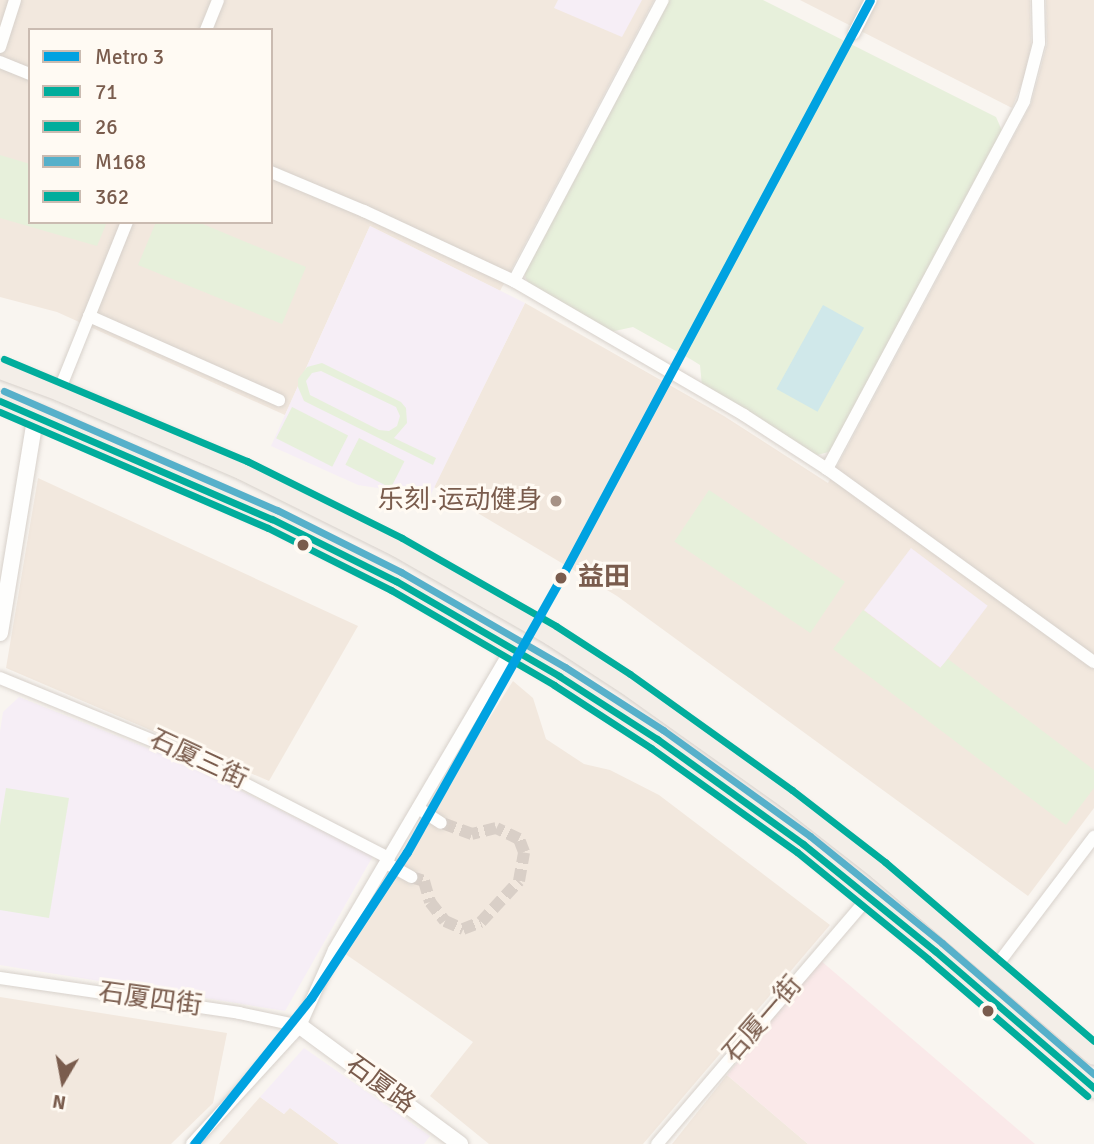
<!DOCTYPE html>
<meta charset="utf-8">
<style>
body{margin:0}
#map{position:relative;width:1094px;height:1144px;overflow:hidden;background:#f9f5f0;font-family:Signika,"Noto Sans SC",sans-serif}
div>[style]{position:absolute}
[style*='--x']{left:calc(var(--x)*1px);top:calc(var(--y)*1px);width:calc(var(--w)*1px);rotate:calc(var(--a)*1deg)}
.residential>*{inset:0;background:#f2e8de}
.education>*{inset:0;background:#f6eef6;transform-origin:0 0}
.medical>*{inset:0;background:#fae9e9}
.green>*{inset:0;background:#e7f0db;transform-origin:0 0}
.water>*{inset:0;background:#d0e8ea;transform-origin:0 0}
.minor-tunnel>*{height:12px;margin-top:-6px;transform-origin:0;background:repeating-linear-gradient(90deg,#d9cfc7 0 12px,transparent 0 18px)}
.roads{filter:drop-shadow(0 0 2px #d7d1cb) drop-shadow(0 0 2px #d7d1cb)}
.minor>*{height:12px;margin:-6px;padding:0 6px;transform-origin:6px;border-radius:6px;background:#fefefd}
.tertiary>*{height:16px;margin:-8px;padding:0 8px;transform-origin:8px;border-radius:8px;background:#fefefd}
.primary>*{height:19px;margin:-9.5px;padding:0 9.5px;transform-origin:9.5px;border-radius:9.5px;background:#f3eee8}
.bus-1>*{height:7px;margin:-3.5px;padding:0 3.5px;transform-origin:3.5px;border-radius:3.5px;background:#01ad9c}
.bus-2>*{height:7px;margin:-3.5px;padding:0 3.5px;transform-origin:3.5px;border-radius:3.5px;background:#01ad9c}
.bus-3>*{height:7px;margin:-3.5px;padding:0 3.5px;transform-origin:3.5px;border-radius:3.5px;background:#56b0ca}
.bus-4>*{height:7px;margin:-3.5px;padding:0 3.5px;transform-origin:3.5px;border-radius:3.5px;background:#01ad9c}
.metro-1>*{height:9px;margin:-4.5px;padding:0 4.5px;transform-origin:4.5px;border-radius:4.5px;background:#00a2e1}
.dots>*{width:19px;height:19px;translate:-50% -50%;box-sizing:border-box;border:4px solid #fffaf3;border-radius:50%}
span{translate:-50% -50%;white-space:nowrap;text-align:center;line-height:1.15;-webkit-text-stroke:6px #fffaf3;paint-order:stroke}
.poi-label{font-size:26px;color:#7a5c4d}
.right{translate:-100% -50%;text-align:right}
.stop-label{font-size:26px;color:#7a5c4d;font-weight:700}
.left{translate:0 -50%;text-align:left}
.street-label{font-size:26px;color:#7a5c4d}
.legend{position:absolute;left:28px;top:28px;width:245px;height:196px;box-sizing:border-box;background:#fffaf3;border:2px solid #cabbb1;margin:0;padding:9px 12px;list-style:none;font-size:21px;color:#7a5c4d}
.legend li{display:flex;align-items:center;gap:14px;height:35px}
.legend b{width:35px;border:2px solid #cabbb1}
.north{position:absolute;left:28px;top:1046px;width:70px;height:70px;-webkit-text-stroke:5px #fffaf3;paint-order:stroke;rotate:190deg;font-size:19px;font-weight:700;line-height:28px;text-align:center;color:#7a5c4d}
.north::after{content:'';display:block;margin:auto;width:24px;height:32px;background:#7a5c4d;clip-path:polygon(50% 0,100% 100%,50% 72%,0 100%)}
</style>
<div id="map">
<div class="residential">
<div style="clip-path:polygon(evenodd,0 0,654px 0,500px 291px,370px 226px,285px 415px,57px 312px,0 297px,0 0,30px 30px,271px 30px,271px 222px,30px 222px,30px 30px)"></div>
<div style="clip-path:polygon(800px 0,1030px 0,1031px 46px,1024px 78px,1012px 108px)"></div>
<div style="clip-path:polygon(1046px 0,1094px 0,1094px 808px,1028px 896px,617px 596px,434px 487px,525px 303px,724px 416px,828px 483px,1031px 104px,1047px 44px)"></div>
<div style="clip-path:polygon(38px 478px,358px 626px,269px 781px,6px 668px)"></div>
<div style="clip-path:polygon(513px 681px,533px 698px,546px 739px,584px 764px,610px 770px,659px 795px,830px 925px,643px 1144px,489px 1144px,430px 1096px,473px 1042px,341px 951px)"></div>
<div style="clip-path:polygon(0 997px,227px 1033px,213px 1103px,171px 1144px,0 1144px)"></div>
<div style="clip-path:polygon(727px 1075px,808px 1144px,672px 1144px)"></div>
<div style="clip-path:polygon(260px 1097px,284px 1114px,289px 1107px,339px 1144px,219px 1144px)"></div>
</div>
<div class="education">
<div style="clip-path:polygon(558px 0,642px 0,622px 37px,554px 8px)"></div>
<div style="clip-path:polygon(370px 226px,525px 303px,430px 496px,358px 485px,271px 446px)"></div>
<div style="left:911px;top:548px;width:96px;height:78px;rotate:37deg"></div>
<div style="clip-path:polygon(19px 697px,185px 763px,373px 856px,285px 1011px,0 965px,0 732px,3px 712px)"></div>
<div style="clip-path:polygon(304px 1048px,430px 1136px,424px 1144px,339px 1144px,290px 1108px,284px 1114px,260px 1097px)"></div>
</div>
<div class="medical">
<div style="clip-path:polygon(820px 960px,1035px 1144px,808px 1144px,727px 1075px)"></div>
</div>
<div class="green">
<div style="clip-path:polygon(665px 0,763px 0,996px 117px,1003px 133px,833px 451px,813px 456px,702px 386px,700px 365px,692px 360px,633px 327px,610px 332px,529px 284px,526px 279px,523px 268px)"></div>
<div style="clip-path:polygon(0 155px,30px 164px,30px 222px,107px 222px,97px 246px,0 218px)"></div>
<div style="clip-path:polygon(156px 222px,198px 222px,306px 267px,282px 324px,138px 265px)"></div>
<div style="clip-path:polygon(evenodd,322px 363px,401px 402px,406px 408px,407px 423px,394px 438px,436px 458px,433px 465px,304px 401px,298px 387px,298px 379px,307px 367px,322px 363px,321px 371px,396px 407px,400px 416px,397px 426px,389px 431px,379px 430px,310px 395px,306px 381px,312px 373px,321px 371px)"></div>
<div style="left:292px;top:407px;width:63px;height:35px;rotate:27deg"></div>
<div style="left:359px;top:438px;width:51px;height:30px;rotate:27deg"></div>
<div style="left:709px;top:490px;width:164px;height:62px;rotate:34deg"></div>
<div style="clip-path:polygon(863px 610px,940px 668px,948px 659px,1094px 770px,1094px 788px,1066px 825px,833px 649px)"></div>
<div style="clip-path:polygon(6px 788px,69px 798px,49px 918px,0 910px,0 825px)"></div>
</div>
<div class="water">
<div style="left:823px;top:305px;width:47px;height:96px;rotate:29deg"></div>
</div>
<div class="minor-tunnel">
<div style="--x:411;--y:877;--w:14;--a:17"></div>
<div style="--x:424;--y:881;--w:22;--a:74"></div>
<div style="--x:430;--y:902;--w:24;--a:52"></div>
<div style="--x:445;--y:921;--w:20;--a:24"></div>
<div style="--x:463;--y:929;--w:19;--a:-21"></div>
<div style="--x:481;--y:922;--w:56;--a:-47.2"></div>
<div style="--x:519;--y:881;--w:29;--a:-80"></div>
<div style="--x:524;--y:852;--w:14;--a:-111"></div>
<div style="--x:519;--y:839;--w:25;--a:-154"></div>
<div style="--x:496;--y:828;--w:25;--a:166"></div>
<div style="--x:472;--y:834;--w:33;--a:-160"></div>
</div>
<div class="roads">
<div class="minor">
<div style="--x:206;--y:30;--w:32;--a:-68"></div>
<div style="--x:854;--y:33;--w:37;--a:-63"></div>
<div style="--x:0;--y:47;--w:49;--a:-72.3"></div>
<div style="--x:0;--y:62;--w:32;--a:22"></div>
<div style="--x:271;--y:172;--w:101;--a:22.8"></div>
<div style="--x:364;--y:211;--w:166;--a:25"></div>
<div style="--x:514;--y:281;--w:266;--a:30.2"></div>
<div style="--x:744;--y:415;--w:99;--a:33"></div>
<div style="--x:827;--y:469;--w:329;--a:35.9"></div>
<div style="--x:514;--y:281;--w:318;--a:-62.1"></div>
<div style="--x:89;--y:316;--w:208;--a:23.9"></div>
<div style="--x:59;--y:391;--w:182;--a:-68.1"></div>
<div style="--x:827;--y:469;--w:417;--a:-61.8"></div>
<div style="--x:1024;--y:101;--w:60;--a:-75.5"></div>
<div style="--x:1039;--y:43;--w:43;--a:-91.3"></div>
<div style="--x:0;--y:678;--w:211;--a:22.3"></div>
<div style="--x:195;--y:758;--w:218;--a:27.3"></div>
<div style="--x:418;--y:808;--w:27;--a:33"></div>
<div style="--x:386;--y:863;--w:29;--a:29"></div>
<div style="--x:994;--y:969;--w:166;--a:-52.9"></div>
<div style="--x:0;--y:978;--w:242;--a:8.3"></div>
<div style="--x:239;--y:1013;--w:62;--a:12"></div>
<div style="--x:192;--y:1144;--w:160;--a:-47.5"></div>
<div style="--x:300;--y:1026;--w:83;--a:-65.9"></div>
<div style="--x:334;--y:950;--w:351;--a:-59.5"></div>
<div style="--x:657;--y:1144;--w:326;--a:-49.4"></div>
</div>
<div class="tertiary">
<div style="--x:0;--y:633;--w:222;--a:-80.7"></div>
<div style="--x:300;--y:1026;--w:199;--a:36.4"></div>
</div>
<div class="primary">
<div style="--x:0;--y:369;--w:63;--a:20.4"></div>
<div style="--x:59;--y:391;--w:199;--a:23.3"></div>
<div style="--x:242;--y:470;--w:173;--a:26.4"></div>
<div style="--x:397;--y:547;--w:177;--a:29.9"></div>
<div style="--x:550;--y:635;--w:88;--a:33"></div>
<div style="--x:624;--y:683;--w:199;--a:35.4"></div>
<div style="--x:786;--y:798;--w:117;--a:38"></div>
<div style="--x:878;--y:870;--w:284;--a:40.6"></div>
<div style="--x:0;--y:401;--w:38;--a:20"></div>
<div style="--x:36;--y:414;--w:258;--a:24"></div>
<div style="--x:272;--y:519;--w:139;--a:26.6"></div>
<div style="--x:396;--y:581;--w:189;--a:30.2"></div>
<div style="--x:559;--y:676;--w:117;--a:32.7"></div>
<div style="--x:657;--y:739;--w:180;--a:35.7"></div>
<div style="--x:803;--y:844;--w:170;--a:39"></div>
<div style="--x:935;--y:951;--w:210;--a:40.7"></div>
</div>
</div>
<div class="bus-1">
<div style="--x:0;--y:401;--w:296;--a:23.5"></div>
<div style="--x:272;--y:519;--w:139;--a:26.6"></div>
<div style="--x:396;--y:581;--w:189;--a:30.2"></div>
<div style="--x:559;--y:676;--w:117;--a:32.7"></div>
<div style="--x:657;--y:739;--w:180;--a:35.7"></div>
<div style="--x:803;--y:844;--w:170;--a:39"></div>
<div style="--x:935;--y:951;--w:210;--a:40.7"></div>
</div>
<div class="bus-2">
<div style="--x:0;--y:412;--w:292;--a:23.4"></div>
<div style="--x:268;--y:528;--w:138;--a:26.8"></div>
<div style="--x:391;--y:590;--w:189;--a:30.2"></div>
<div style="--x:554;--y:685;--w:116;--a:33"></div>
<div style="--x:651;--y:748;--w:179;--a:35.5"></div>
<div style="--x:797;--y:852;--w:169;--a:39.2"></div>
<div style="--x:928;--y:959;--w:210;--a:40.7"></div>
</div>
<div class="bus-3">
<div style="--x:4;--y:391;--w:298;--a:23.6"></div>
<div style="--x:277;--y:510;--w:139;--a:26.6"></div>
<div style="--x:401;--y:572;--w:190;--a:30.1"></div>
<div style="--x:565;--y:667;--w:117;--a:32.7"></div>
<div style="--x:663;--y:730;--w:181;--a:35.8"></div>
<div style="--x:810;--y:836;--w:170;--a:39"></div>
<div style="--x:942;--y:943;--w:201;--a:40.8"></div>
</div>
<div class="bus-4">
<div style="--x:4;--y:359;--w:264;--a:22.8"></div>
<div style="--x:247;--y:461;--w:173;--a:26.4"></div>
<div style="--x:402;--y:538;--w:177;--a:29.7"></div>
<div style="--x:556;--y:626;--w:88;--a:33"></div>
<div style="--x:630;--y:674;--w:199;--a:35.6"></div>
<div style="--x:792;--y:790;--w:118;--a:37.7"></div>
<div style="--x:885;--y:862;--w:275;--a:40.6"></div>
</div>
<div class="metro-1">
<div style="--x:194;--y:1144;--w:187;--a:-51.3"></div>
<div style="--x:311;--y:998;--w:175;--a:-56.7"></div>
<div style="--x:407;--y:852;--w:314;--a:-60.7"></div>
<div style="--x:561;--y:578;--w:655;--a:-61.87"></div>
</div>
<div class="dots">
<div style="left:556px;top:501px;background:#a69286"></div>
<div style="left:303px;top:545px;background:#7a5c4d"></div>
<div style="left:561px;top:578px;background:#7a5c4d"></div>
<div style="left:988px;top:1011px;background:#7a5c4d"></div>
</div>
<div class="poi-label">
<span class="right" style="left:542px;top:501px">乐刻·运动健身</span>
</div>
<div class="stop-label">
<span class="left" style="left:578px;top:578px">益田</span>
</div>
<div class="street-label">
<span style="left:198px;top:760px;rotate:25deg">石厦三街</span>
<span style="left:150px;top:1000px;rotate:8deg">石厦四街</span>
<span style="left:763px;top:1020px;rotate:-49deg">石厦一街</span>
<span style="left:380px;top:1085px;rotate:36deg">石厦路</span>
</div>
<ul class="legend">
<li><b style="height:9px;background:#00a2e1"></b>Metro 3</li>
<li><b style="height:9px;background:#01ad9c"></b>71</li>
<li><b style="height:9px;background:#01ad9c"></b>26</li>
<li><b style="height:9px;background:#56b0ca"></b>M168</li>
<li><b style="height:9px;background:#01ad9c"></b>362</li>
</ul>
<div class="north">N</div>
</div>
